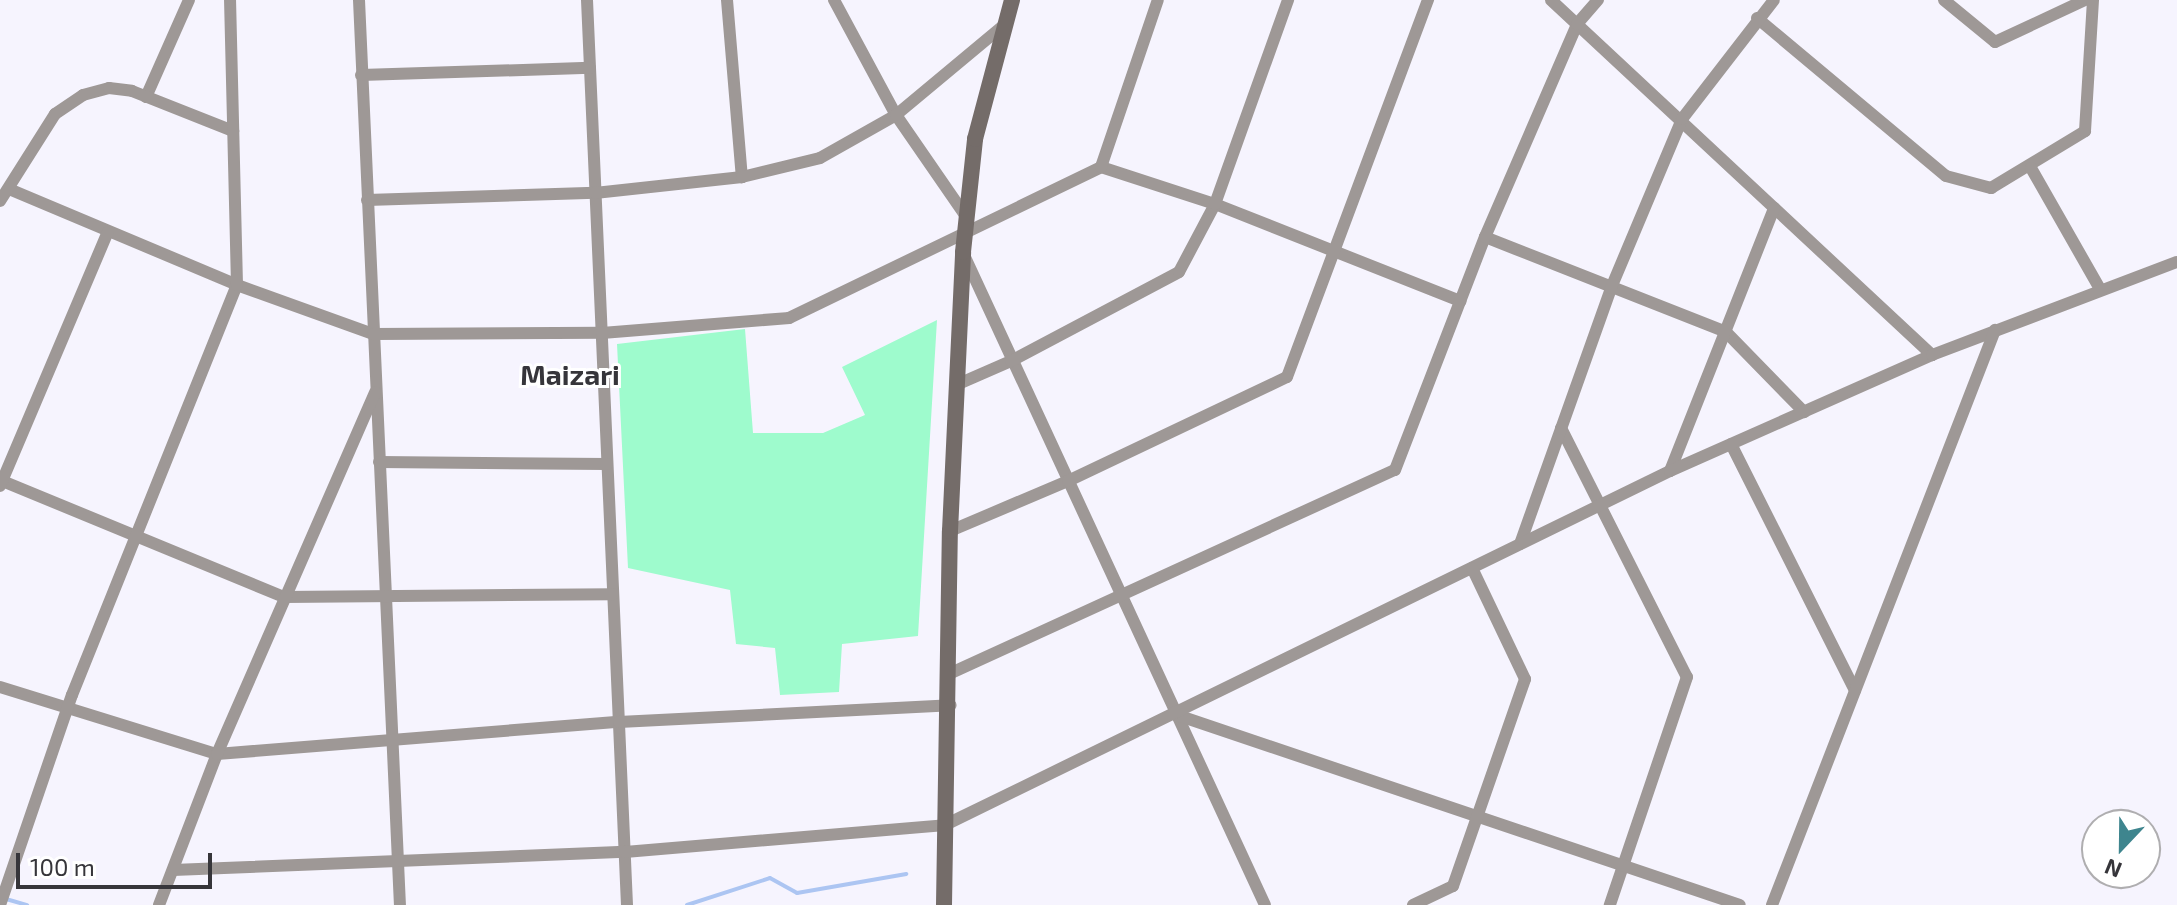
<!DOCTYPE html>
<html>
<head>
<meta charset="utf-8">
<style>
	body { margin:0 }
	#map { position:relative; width:2177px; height:905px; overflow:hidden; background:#f6f4fe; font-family:"Exo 2",sans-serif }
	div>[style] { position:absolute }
	.green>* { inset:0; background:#9efbcd }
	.stream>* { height:4px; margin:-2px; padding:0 2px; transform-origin:2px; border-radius:2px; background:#acc5f2 }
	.street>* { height:12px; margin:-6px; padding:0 6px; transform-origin:6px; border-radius:6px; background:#9e9896 }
	.secondary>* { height:16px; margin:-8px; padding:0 8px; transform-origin:8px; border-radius:8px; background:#746c69 }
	span { translate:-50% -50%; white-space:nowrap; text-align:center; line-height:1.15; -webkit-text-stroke:6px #fff; paint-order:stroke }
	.quarter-label { font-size:28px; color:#36353a; font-weight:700 }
	.north { position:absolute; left:2081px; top:809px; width:80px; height:80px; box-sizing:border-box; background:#fff; border:2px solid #afaeb0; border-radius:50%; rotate:202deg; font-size:22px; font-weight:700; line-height:32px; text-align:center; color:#36353a }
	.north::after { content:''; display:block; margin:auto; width:28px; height:36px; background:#3e858e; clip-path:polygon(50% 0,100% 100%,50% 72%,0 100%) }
	.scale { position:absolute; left:16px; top:853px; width:196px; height:36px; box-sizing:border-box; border:4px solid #36353a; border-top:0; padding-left:10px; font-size:24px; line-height:28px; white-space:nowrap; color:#36353a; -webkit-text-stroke:6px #fff; paint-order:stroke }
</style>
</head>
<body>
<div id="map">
	<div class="green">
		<i style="clip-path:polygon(937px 320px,918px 636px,842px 644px,839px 692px,780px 695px,775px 648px,736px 644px,730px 590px,628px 568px,617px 344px,745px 329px,753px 433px,823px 433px,865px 415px,842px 367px)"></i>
	</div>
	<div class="stream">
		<i style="left:6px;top:899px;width:22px;rotate:16deg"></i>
		<i style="left:687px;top:905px;width:87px;rotate:-18deg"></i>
		<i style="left:770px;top:878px;width:31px;rotate:29deg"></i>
		<i style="left:797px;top:893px;width:111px;rotate:-9.9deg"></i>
	</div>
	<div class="street">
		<i style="left:359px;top:0;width:906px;rotate:87.41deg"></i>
		<i style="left:587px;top:0;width:906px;rotate:87.47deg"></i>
		<i style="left:727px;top:0;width:178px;rotate:85.2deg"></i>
		<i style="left:834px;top:0;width:131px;rotate:61.7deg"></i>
		<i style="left:896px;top:115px;width:125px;rotate:55.4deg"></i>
		<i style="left:1551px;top:0;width:521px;rotate:42.98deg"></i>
		<i style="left:1944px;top:0;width:66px;rotate:39.5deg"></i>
		<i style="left:1995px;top:42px;width:99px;rotate:-25deg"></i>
		<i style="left:1757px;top:18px;width:246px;rotate:39.9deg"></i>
		<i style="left:1946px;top:176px;width:47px;rotate:14.9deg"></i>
		<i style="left:1991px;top:188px;width:110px;rotate:-31.2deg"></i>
		<i style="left:2085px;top:131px;width:131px;rotate:-86.5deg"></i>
		<i style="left:361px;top:75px;width:229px;rotate:-1.8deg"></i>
		<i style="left:146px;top:97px;width:106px;rotate:-66.1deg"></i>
		<i style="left:1101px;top:167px;width:120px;rotate:18deg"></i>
		<i style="left:1215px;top:204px;width:264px;rotate:21.6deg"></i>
		<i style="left:2031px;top:168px;width:139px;rotate:60.3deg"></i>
		<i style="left:9px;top:189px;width:247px;rotate:22.8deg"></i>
		<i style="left:237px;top:285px;width:145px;rotate:19.8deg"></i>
		<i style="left:373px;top:334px;width:229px;rotate:-0.3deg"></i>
		<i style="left:602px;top:333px;width:188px;rotate:-4.6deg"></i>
		<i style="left:789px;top:318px;width:347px;rotate:-25.8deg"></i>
		<i style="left:1101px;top:167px;width:176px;rotate:-71.2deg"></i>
		<i style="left:367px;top:200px;width:228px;rotate:-1.8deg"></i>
		<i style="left:595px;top:193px;width:148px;rotate:-6.2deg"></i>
		<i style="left:742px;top:177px;width:80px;rotate:-13.7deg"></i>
		<i style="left:820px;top:158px;width:87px;rotate:-29.5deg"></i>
		<i style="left:896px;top:115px;width:141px;rotate:-39.8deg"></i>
		<i style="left:0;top:201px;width:103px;rotate:-57.7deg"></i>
		<i style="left:55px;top:114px;width:34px;rotate:-34deg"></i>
		<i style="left:83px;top:95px;width:27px;rotate:-15deg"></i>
		<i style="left:109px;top:88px;width:23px;rotate:7deg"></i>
		<i style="left:132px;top:91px;width:109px;rotate:21.6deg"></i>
		<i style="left:1485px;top:237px;width:259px;rotate:21.5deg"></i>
		<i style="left:1726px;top:332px;width:112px;rotate:45.7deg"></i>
		<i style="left:964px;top:255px;width:716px;rotate:65.15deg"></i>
		<i style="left:956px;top:385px;width:60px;rotate:-23.6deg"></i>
		<i style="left:1011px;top:361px;width:190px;rotate:-27.9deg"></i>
		<i style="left:1179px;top:272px;width:77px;rotate:-62.1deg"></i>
		<i style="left:1215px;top:204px;width:217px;rotate:-70.3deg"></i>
		<i style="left:1561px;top:428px;width:279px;rotate:63.2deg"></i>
		<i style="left:1687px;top:677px;width:241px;rotate:108.7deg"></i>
		<i style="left:1731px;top:444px;width:276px;rotate:63.3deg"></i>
		<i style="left:379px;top:462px;width:228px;rotate:0.5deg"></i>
		<i style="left:1670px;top:471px;width:283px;rotate:-68.4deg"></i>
		<i style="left:0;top:480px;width:307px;rotate:22.4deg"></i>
		<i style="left:284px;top:597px;width:329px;rotate:-0.5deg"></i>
		<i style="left:0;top:486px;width:276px;rotate:-67deg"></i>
		<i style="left:950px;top:531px;width:128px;rotate:-23deg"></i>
		<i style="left:1068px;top:481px;width:242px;rotate:-25.4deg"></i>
		<i style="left:1287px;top:377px;width:403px;rotate:-69.5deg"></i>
		<i style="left:1520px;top:544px;width:272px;rotate:-70.4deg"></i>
		<i style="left:1611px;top:288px;width:183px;rotate:-67.2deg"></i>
		<i style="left:1682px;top:119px;width:150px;rotate:-52.3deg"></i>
		<i style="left:951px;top:673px;width:488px;rotate:-24.6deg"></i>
		<i style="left:1395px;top:470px;width:250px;rotate:-68.9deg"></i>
		<i style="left:1485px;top:237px;width:232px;rotate:-66.6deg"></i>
		<i style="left:1577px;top:24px;width:32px;rotate:-49deg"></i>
		<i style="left:0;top:687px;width:227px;rotate:17.2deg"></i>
		<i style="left:217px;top:754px;width:403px;rotate:-4.6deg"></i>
		<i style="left:619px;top:722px;width:332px;rotate:-2.9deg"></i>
		<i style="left:1174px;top:714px;width:597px;rotate:18.65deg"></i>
		<i style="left:173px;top:870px;width:452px;rotate:-2.3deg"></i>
		<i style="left:625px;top:852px;width:321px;rotate:-4.8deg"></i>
		<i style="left:945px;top:825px;width:807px;rotate:-26.03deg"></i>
		<i style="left:1670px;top:471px;width:287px;rotate:-23.9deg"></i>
		<i style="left:1932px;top:355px;width:262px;rotate:-20.8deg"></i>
		<i style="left:0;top:905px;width:222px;rotate:-71.1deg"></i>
		<i style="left:72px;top:695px;width:442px;rotate:-68.1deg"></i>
		<i style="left:237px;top:285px;width:285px;rotate:-91.4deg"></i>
		<i style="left:159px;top:905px;width:162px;rotate:-69deg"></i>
		<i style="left:217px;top:754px;width:395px;rotate:-66.4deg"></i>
		<i style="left:1413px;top:905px;width:44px;rotate:-25.4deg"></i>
		<i style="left:1453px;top:886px;width:219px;rotate:-70.8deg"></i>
		<i style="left:1525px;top:679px;width:123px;rotate:-115.5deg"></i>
		<i style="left:1772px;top:905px;width:617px;rotate:-68.8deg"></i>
	</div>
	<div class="secondary">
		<i style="left:944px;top:905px;width:374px;rotate:-89.1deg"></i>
		<i style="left:950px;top:531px;width:279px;rotate:-87.3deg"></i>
		<i style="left:963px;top:252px;width:114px;rotate:-83.9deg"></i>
		<i style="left:975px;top:139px;width:144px;rotate:-75.1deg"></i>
	</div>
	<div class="quarter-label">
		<span style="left:570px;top:374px">Maizari</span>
	</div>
	<div class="north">N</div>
	<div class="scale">100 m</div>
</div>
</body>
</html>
